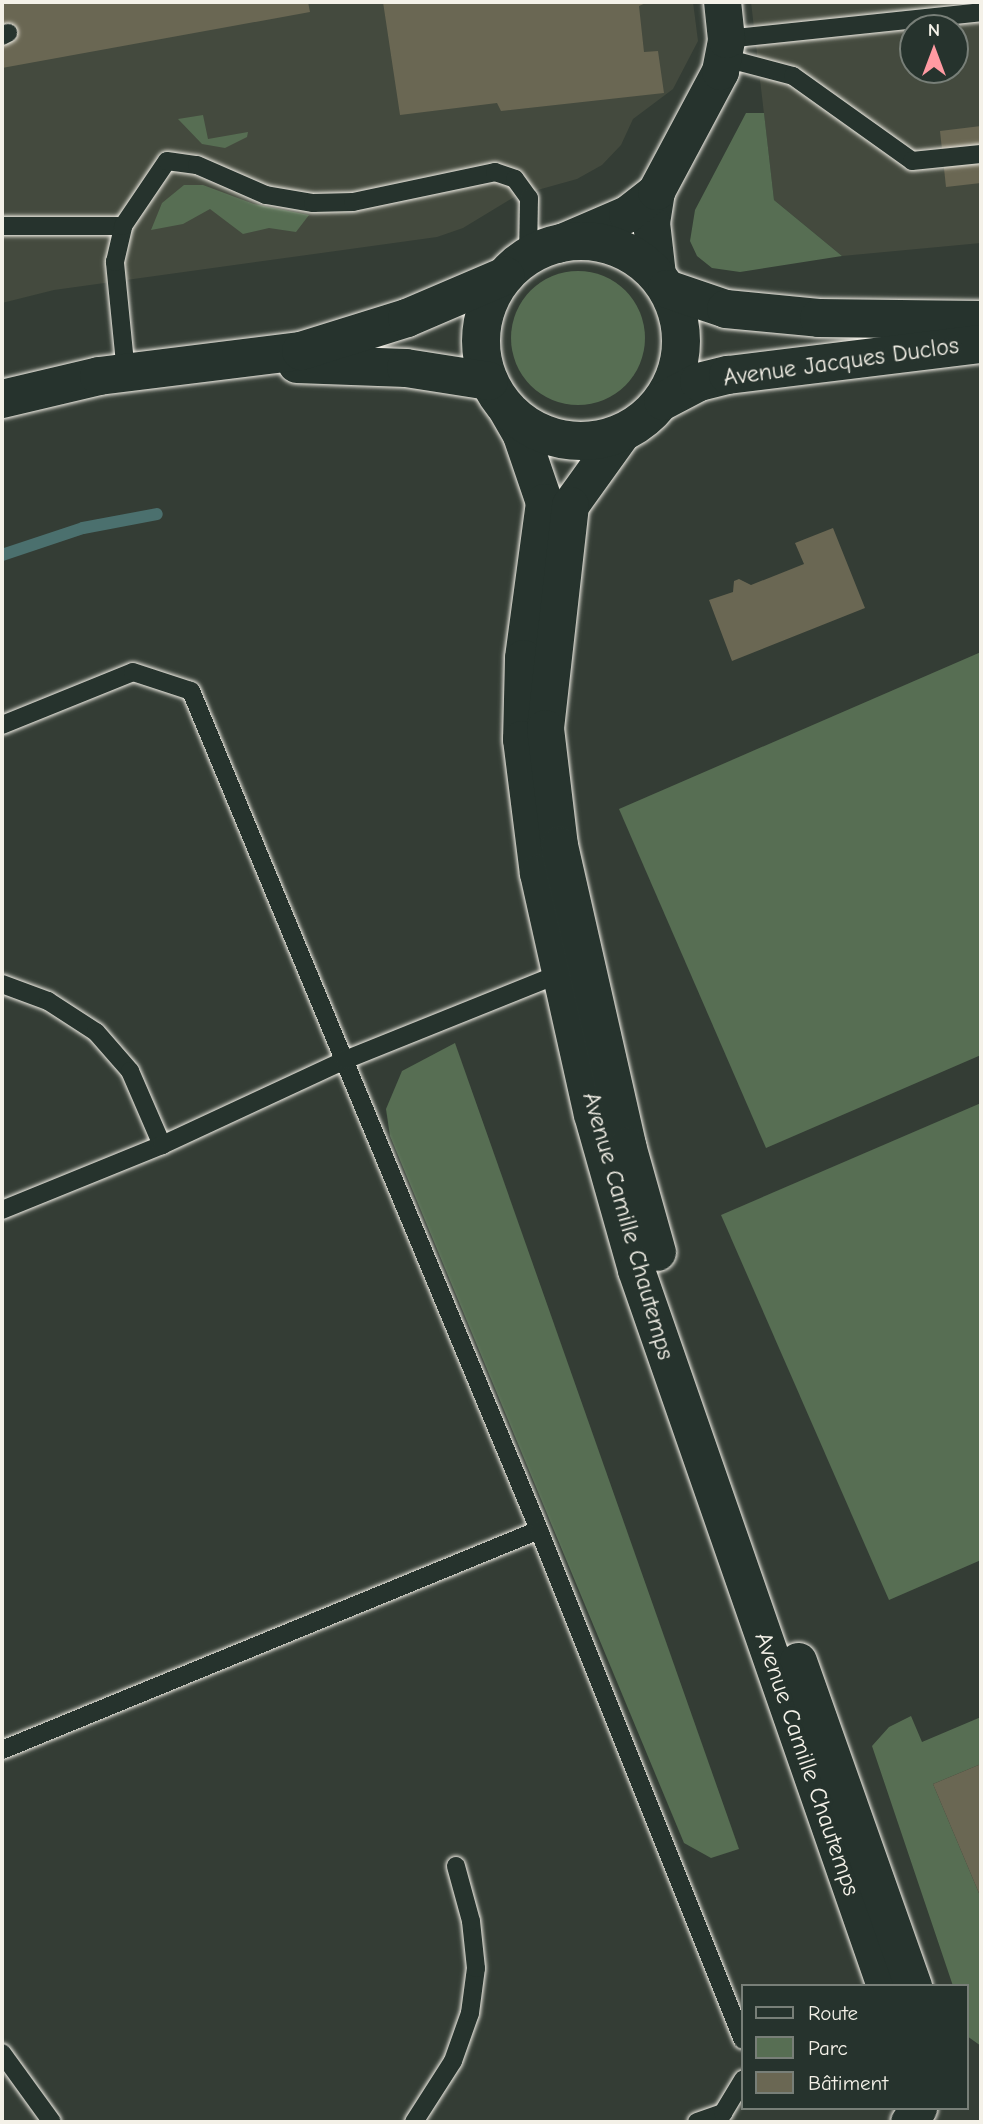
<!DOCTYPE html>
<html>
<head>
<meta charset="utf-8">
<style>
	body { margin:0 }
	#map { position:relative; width:983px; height:2124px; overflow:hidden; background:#343d35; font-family:"Comic Neue",sans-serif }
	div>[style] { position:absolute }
	.built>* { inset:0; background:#444a3e }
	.green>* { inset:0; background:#576e53 }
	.round { border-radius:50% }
	.stream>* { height:12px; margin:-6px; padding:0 6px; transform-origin:6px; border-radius:6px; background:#4b706e }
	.building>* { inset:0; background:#6a6753 }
	.roads { filter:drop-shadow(0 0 2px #f4f1e8) drop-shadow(0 0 2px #f4f1e8) }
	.lane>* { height:18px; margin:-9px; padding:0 9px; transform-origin:9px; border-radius:9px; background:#26332d }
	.street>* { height:37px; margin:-18.5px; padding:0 18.5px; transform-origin:18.5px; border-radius:18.5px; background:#26332d }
	.primary>* { height:38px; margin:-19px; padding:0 19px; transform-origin:19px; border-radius:19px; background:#26332d }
	.primary>.ring { margin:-19px; padding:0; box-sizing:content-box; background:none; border:38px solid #26332d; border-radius:50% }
	span { translate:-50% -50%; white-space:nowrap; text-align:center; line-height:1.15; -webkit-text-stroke:7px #26332d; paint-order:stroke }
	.street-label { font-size:24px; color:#f4f1e8 }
	.frame { position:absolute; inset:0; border:4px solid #f4f1e8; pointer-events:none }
	.legend { position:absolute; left:741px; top:1984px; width:228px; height:126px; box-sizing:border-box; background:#26332d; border:2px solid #787f78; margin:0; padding:9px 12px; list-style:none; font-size:21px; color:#f4f1e8 }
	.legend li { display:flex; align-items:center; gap:14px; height:35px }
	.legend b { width:35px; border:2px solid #787f78 }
	.north { position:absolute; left:899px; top:14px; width:70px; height:70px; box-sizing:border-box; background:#26332d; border:2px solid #787f78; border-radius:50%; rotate:0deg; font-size:19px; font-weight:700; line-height:28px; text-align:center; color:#f4f1e8 }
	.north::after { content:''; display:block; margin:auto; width:24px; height:32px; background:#ff9aa2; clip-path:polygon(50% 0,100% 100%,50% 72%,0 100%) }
</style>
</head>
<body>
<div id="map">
	<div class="built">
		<i style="clip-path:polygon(2px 2px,693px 2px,698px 41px,673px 89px,633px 119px,621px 145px,602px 165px,577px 179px,516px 196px,463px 228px,437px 237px,54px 290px,2px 303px)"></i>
		<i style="clip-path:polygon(evenodd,751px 2px,981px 2px,981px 243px,842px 256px,774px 200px,751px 2px,913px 28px,955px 28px,955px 70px,913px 70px,913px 28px)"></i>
	</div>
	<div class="green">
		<i style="clip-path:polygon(746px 113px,764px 113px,774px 200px,842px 256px,740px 272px,712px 268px,697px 256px,690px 241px,695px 210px)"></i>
		<i style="clip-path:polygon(203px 115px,208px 139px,248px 132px,247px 137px,225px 148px,202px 144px,178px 119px)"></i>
		<i style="clip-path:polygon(184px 185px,203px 185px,254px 204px,309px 215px,296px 232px,269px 228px,243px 234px,210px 209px,183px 224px,151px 230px,162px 203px)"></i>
		<i class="round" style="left:511px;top:271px;width:134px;height:134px"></i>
		<i style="clip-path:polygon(981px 652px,981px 1055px,766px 1148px,619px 809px)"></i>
		<i style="clip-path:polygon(455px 1043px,739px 1849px,711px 1858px,684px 1843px,390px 1136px,386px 1109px,402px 1071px)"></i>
		<i style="clip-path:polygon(981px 1103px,981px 1560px,889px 1600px,721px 1215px)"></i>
		<i style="clip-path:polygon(911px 1716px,922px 1742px,981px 1717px,981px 1764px,933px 1784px,981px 1898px,981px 2046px,967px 2036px,967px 1986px,953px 1986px,872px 1746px,889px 1727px)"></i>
	</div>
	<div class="stream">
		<i style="left:2px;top:555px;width:85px;rotate:-18.4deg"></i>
		<i style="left:83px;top:528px;width:75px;rotate:-10.7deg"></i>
	</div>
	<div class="building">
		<i style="clip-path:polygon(2px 2px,308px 2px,310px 12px,2px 68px)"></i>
		<i style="clip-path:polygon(383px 2px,648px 2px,639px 6px,644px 52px,658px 51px,664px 93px,501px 111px,497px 103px,400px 115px)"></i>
		<i style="clip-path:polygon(981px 126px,981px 183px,946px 187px,940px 131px)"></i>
		<i style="clip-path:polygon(833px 528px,865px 608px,732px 661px,709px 600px,733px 592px,734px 581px,739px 579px,751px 585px,804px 564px,795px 543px)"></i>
		<i style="clip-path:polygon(981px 1764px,981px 1898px,933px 1784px)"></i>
	</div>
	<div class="roads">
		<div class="lane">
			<i style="left:2px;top:36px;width:7px;rotate:-27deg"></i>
			<i style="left:726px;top:39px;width:256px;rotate:-6deg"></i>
			<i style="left:725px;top:58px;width:70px;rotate:14.8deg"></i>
			<i style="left:793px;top:76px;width:146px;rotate:35.5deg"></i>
			<i style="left:912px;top:161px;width:69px;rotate:-5.8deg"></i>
			<i style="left:2px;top:226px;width:121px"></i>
			<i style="left:126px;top:373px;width:112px;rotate:-95.7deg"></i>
			<i style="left:115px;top:262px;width:37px;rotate:-77deg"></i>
			<i style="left:123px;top:226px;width:78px;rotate:-55.9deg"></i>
			<i style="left:167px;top:161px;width:30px;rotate:8deg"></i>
			<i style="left:197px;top:165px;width:75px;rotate:23.5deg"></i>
			<i style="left:266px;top:195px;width:48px;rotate:9.7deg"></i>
			<i style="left:313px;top:203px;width:40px;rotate:-1.4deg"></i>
			<i style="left:353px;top:202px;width:145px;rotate:-11.9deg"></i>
			<i style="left:495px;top:172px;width:21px;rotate:19deg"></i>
			<i style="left:515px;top:179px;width:24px;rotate:54deg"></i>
			<i style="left:529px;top:198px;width:58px;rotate:91deg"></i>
			<i style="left:2px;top:725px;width:141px;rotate:-22deg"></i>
			<i style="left:133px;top:672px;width:61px;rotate:18.1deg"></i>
			<i style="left:191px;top:691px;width:908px;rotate:67.47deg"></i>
			<i style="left:539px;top:1530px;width:580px;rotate:157.72deg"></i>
			<i style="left:2px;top:984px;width:49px;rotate:20.3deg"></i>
			<i style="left:48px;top:1001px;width:57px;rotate:32.9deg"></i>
			<i style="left:96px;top:1032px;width:52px;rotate:48.9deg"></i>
			<i style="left:130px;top:1071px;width:81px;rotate:66.6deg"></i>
			<i style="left:2px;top:1210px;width:173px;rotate:-22.1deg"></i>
			<i style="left:162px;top:1145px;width:202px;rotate:-24.9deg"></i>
			<i style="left:345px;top:1060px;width:238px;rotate:-21.9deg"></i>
			<i style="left:539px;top:1530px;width:549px;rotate:68.2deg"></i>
			<i style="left:2px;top:2053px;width:85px;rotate:54.1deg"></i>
			<i style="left:414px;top:2122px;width:72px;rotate:-57.4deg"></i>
			<i style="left:453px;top:2061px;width:51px;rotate:-70.5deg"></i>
			<i style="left:470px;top:2013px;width:45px;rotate:-82.4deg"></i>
			<i style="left:476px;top:1968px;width:47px;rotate:-96.1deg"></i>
			<i style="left:471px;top:1921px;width:57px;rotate:-105.3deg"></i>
			<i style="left:697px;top:2122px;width:28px;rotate:-19deg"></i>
			<i style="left:723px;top:2113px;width:39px;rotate:-59deg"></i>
		</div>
		<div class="street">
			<i style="left:656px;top:191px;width:31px;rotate:99deg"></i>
			<i style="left:651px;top:222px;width:53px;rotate:83.5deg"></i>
			<i style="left:557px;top:244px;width:76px;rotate:-23.2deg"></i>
			<i style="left:627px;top:214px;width:37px;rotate:-38deg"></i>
			<i style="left:656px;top:191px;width:136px;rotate:-61.9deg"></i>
			<i style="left:720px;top:71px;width:33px;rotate:-79deg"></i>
			<i style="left:726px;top:39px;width:37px;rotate:-96deg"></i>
			<i style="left:504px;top:405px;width:34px;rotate:60deg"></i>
			<i style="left:521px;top:435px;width:71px;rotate:71.1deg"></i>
			<i style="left:544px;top:502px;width:157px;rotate:97.7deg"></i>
			<i style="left:523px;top:658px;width:81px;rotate:91.4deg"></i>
			<i style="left:521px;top:739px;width:135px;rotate:82.8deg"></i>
			<i style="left:538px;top:873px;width:247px;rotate:77.4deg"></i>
			<i style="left:592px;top:1114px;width:162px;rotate:74.2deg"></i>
			<i style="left:636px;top:1270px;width:758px;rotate:70.82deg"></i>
			<i style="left:621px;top:434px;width:87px;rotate:125.7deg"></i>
			<i style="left:570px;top:505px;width:224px;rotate:96.4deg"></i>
			<i style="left:545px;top:728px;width:118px;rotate:83.2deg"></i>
			<i style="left:559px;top:845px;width:308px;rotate:77.2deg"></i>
			<i style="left:627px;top:1145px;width:111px;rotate:74.3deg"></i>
			<i style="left:798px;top:1661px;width:345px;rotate:70.5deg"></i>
			<i style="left:909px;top:2122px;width:17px;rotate:-57deg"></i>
		</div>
		<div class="primary">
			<i class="ring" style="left:481px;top:241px;width:162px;height:162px"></i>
			<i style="left:667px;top:289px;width:62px;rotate:18.7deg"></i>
			<i style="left:726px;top:309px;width:93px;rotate:5.5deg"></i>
			<i style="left:819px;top:318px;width:162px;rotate:0.7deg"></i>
			<i style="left:297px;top:364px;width:109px;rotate:2.1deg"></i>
			<i style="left:406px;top:368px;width:84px;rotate:8.9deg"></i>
			<i style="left:2px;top:399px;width:100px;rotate:-13.3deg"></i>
			<i style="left:99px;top:376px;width:204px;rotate:-7.1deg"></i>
			<i style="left:301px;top:351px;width:111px;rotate:-17.3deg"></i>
			<i style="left:407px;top:318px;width:107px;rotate:-23.2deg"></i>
			<i style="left:663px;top:401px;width:41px;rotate:-27.8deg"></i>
			<i style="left:699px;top:382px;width:30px;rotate:-14deg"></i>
			<i style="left:728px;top:375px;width:255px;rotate:-7deg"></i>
		</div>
	</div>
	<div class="street-label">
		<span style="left:841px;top:362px;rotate:-8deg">Avenue Jacques Duclos</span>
		<span style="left:628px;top:1226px;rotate:74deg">Avenue Camille Chautemps</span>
		<span style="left:807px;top:1764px;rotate:71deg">Avenue Camille Chautemps</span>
	</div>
	<div class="frame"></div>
	<ul class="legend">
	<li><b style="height:9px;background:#26332d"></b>Route</li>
	<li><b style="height:19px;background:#576e53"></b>Parc</li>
	<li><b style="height:19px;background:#6a6753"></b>Bâtiment</li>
	</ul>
	<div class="north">N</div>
</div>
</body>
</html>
